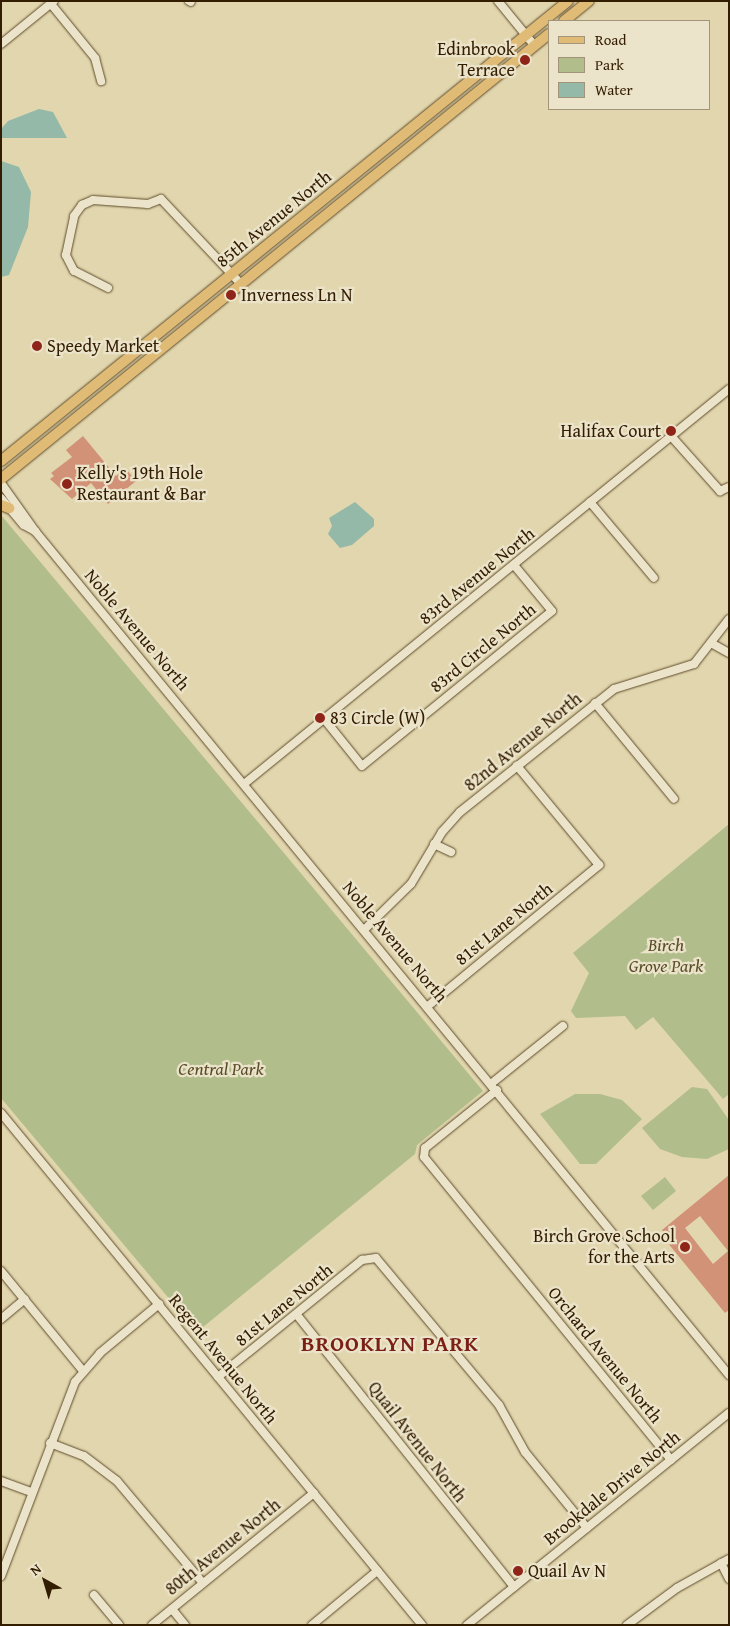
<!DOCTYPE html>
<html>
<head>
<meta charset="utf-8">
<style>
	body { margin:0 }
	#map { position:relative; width:730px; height:1626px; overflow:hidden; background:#e1d6ad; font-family:"Gentium Book Plus",serif }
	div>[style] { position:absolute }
	.green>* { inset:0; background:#b1be8b }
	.water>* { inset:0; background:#94b9a8 }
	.building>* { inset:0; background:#d29278 }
	.roads { filter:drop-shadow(0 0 1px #5e4b2b) drop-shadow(0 0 1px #5e4b2b) }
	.minor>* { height:8px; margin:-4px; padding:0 4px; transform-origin:4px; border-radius:4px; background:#ece4ca }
	.major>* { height:10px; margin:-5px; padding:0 5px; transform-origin:5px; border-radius:5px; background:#e0bb76 }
	.dots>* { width:14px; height:14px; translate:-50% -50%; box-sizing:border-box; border:2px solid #ece4ca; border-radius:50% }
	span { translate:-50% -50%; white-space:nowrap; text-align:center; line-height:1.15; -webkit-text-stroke:4.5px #ece4ca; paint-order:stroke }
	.poi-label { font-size:18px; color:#331d00 }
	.right { translate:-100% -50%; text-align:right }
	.left { translate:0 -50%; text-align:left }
	.street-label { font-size:18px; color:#331d00 }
	.park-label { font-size:18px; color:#594d2a; font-style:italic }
	.district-label { font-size:22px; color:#7a1f14; font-weight:700; letter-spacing:1px }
	.frame { position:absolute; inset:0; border:2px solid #331d00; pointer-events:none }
	.legend { position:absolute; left:548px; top:20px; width:162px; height:90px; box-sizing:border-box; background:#ece4ca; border:1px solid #a29479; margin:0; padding:6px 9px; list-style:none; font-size:15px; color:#331d00 }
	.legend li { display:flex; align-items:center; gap:10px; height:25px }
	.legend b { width:25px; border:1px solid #a29479 }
	.north { position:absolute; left:20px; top:1556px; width:50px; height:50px; -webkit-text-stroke:4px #ece4ca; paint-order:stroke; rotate:321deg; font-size:14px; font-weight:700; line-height:20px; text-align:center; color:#331d00 }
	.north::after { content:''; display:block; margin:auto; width:18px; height:22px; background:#331d00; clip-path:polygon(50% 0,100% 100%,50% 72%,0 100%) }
</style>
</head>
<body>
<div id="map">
	<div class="green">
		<i style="clip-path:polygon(1px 515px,483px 1091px,417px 1145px,415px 1154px,197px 1332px,1px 1098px)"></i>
		<i style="clip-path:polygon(729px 824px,729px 1094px,723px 1099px,653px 1017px,636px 1030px,625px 1016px,576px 1018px,571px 1011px,589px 973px,573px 953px)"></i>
		<i style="clip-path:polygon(692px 1087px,707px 1089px,729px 1120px,729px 1149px,707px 1159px,682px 1157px,660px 1149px,642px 1128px)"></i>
		<i style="clip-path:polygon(575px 1094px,600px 1094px,622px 1100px,642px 1119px,596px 1164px,580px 1164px,540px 1114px)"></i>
		<i style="clip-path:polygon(665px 1177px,676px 1191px,653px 1210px,641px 1196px)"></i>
	</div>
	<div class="water">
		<i style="clip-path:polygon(39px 109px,53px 112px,67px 138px,1px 138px,1px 129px,8px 121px)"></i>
		<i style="clip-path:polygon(1px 161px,19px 167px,31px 192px,28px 227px,9px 275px,1px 277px)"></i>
		<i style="clip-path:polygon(355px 502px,374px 519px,374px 526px,352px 545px,340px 548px,328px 534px,332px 526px,329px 518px)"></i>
	</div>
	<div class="building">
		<i style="clip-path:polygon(83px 436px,116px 476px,126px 469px,136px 481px,108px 504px,91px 483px,72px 499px,50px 479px,54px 476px,51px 473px,72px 457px,66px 450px)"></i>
		<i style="clip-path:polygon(evenodd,729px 1175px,729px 1310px,725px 1313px,667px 1242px,670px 1240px,662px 1230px,729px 1175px,700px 1216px,728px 1251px,713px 1264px,685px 1228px,700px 1216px)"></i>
	</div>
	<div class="roads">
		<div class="minor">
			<i style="left:189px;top:1px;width:2px;rotate:27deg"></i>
			<i style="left:498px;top:1px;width:57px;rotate:50.7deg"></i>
			<i style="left:51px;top:4px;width:70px;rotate:50.8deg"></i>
			<i style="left:95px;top:58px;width:24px;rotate:75deg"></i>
			<i style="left:1px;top:44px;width:68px;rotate:-39.1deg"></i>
			<i style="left:108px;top:288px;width:38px;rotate:-153deg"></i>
			<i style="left:74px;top:271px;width:18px;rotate:-117deg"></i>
			<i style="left:66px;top:255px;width:40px;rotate:-78deg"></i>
			<i style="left:74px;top:216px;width:14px;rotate:-54deg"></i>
			<i style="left:82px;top:205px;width:12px;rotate:-24deg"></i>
			<i style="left:93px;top:200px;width:55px;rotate:4.2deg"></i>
			<i style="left:148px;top:204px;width:14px;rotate:-21deg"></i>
			<i style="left:161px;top:199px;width:117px;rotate:46.7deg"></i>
			<i style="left:671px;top:436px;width:74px;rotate:48.3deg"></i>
			<i style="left:720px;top:491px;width:10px;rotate:-24deg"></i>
			<i style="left:1px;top:483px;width:59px;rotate:54.7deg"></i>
			<i style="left:35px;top:531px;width:1093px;rotate:50.57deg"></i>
			<i style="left:1px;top:498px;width:35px;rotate:50deg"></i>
			<i style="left:24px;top:525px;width:13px;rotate:29deg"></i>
			<i style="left:590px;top:502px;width:99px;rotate:49.9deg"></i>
			<i style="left:711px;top:643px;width:21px;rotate:29deg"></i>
			<i style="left:595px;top:703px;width:124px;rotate:50.5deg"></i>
			<i style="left:325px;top:720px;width:59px;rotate:51.2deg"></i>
			<i style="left:362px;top:766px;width:245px;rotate:-39.2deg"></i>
			<i style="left:552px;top:611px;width:60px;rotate:-129.6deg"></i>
			<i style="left:244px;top:784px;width:625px;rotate:-39.16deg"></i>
			<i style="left:434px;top:844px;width:19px;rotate:25deg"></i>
			<i style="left:365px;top:929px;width:64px;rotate:-44.4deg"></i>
			<i style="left:411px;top:884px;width:61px;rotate:-59.2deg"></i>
			<i style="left:442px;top:832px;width:27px;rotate:-48deg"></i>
			<i style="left:460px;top:812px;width:197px;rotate:-38.6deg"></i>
			<i style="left:614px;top:689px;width:84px;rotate:-17.4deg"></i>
			<i style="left:694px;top:664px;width:57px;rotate:-52.1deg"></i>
			<i style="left:428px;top:1006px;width:222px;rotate:-39.5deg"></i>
			<i style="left:599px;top:865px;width:129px;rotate:-129.6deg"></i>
			<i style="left:492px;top:1083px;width:91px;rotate:-38.8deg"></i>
			<i style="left:497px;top:1090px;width:92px;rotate:141.1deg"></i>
			<i style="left:425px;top:1148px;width:9px;rotate:96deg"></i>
			<i style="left:424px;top:1157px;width:391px;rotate:50.8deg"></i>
			<i style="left:1px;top:1113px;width:663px;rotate:50.57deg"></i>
			<i style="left:1px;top:1271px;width:129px;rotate:50.6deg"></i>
			<i style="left:297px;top:1315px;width:348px;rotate:51.4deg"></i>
			<i style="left:1px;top:1319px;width:31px;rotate:-40deg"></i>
			<i style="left:218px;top:1377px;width:186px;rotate:-39.1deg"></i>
			<i style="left:362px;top:1260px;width:14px;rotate:-8deg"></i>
			<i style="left:376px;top:1258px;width:192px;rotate:50.1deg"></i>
			<i style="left:499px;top:1405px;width:54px;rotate:61deg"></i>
			<i style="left:525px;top:1452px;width:98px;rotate:50.8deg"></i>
			<i style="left:50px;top:1443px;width:36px;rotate:21deg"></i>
			<i style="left:84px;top:1456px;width:41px;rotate:37.1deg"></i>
			<i style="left:117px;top:1481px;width:133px;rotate:49.9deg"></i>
			<i style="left:1px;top:1481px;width:32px;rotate:20deg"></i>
			<i style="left:721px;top:1563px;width:18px;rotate:63deg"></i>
			<i style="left:1px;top:1576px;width:208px;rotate:-69.1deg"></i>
			<i style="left:75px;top:1382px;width:38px;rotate:-49deg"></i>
			<i style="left:100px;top:1353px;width:77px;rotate:-39.7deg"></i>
			<i style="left:94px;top:1595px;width:39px;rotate:50deg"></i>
			<i style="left:172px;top:1609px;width:21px;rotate:51deg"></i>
			<i style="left:152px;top:1625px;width:209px;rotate:-39.2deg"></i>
			<i style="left:312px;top:1625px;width:85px;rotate:-39.7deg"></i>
			<i style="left:467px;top:1625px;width:337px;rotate:-39deg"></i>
			<i style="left:627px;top:1625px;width:62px;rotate:-36.5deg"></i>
			<i style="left:677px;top:1588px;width:60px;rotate:-29.1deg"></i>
		</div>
		<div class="major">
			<i style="left:564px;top:21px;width:32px;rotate:-39deg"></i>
			<i style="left:1px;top:461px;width:730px;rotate:-39.05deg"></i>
			<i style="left:1px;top:479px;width:706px;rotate:-39.08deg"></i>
			<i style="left:1px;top:505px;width:9px;rotate:21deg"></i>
		</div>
	</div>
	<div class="dots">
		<i style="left:525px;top:60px;background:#8f2418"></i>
		<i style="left:231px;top:295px;background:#8f2418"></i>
		<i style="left:37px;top:346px;background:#8f2418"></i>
		<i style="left:671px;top:431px;background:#8f2418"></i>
		<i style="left:67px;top:484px;background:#8f2418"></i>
		<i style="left:320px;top:718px;background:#8f2418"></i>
		<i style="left:685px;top:1247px;background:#8f2418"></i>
		<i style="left:518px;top:1571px;background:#8f2418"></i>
	</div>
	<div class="poi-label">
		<span class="right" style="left:515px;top:60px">Edinbrook<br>Terrace</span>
		<span class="left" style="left:241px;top:295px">Inverness Ln N</span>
		<span class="left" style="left:47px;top:346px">Speedy Market</span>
		<span class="right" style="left:661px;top:431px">Halifax Court</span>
		<span class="left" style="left:77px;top:484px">Kelly's 19th Hole<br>Restaurant &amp; Bar</span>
		<span class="left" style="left:330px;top:718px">83 Circle (W)</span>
		<span class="right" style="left:675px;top:1247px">Birch Grove School<br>for the Arts</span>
		<span class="left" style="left:528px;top:1571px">Quail Av N</span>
	</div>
	<div class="street-label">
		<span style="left:274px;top:219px;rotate:-39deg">85th Avenue North</span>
		<span style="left:477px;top:576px;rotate:-39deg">83rd Avenue North</span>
		<span style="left:137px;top:630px;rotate:50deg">Noble Avenue North</span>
		<span style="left:483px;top:648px;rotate:-39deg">83rd Circle North</span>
		<span style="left:523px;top:742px;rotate:-39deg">82nd Avenue North</span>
		<span style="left:504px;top:924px;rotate:-39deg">81st Lane North</span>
		<span style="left:395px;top:942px;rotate:50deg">Noble Avenue North</span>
		<span style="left:284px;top:1305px;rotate:-39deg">81st Lane North</span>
		<span style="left:605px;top:1355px;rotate:51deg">Orchard Avenue North</span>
		<span style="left:223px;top:1359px;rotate:51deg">Regent Avenue North</span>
		<span style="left:417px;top:1442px;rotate:52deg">Quail Avenue North</span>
		<span style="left:612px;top:1488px;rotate:-39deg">Brookdale Drive North</span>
		<span style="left:223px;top:1547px;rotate:-39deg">80th Avenue North</span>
	</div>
	<div class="park-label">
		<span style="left:666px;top:956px">Birch<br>Grove Park</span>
		<span style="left:221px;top:1069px">Central Park</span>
	</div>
	<div class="district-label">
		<span style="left:390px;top:1344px">BROOKLYN PARK</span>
	</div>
	<div class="frame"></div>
	<ul class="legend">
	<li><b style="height:6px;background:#e0bb76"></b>Road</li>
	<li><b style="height:14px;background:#b1be8b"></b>Park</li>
	<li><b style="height:14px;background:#94b9a8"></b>Water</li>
	</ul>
	<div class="north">N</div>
</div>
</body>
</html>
